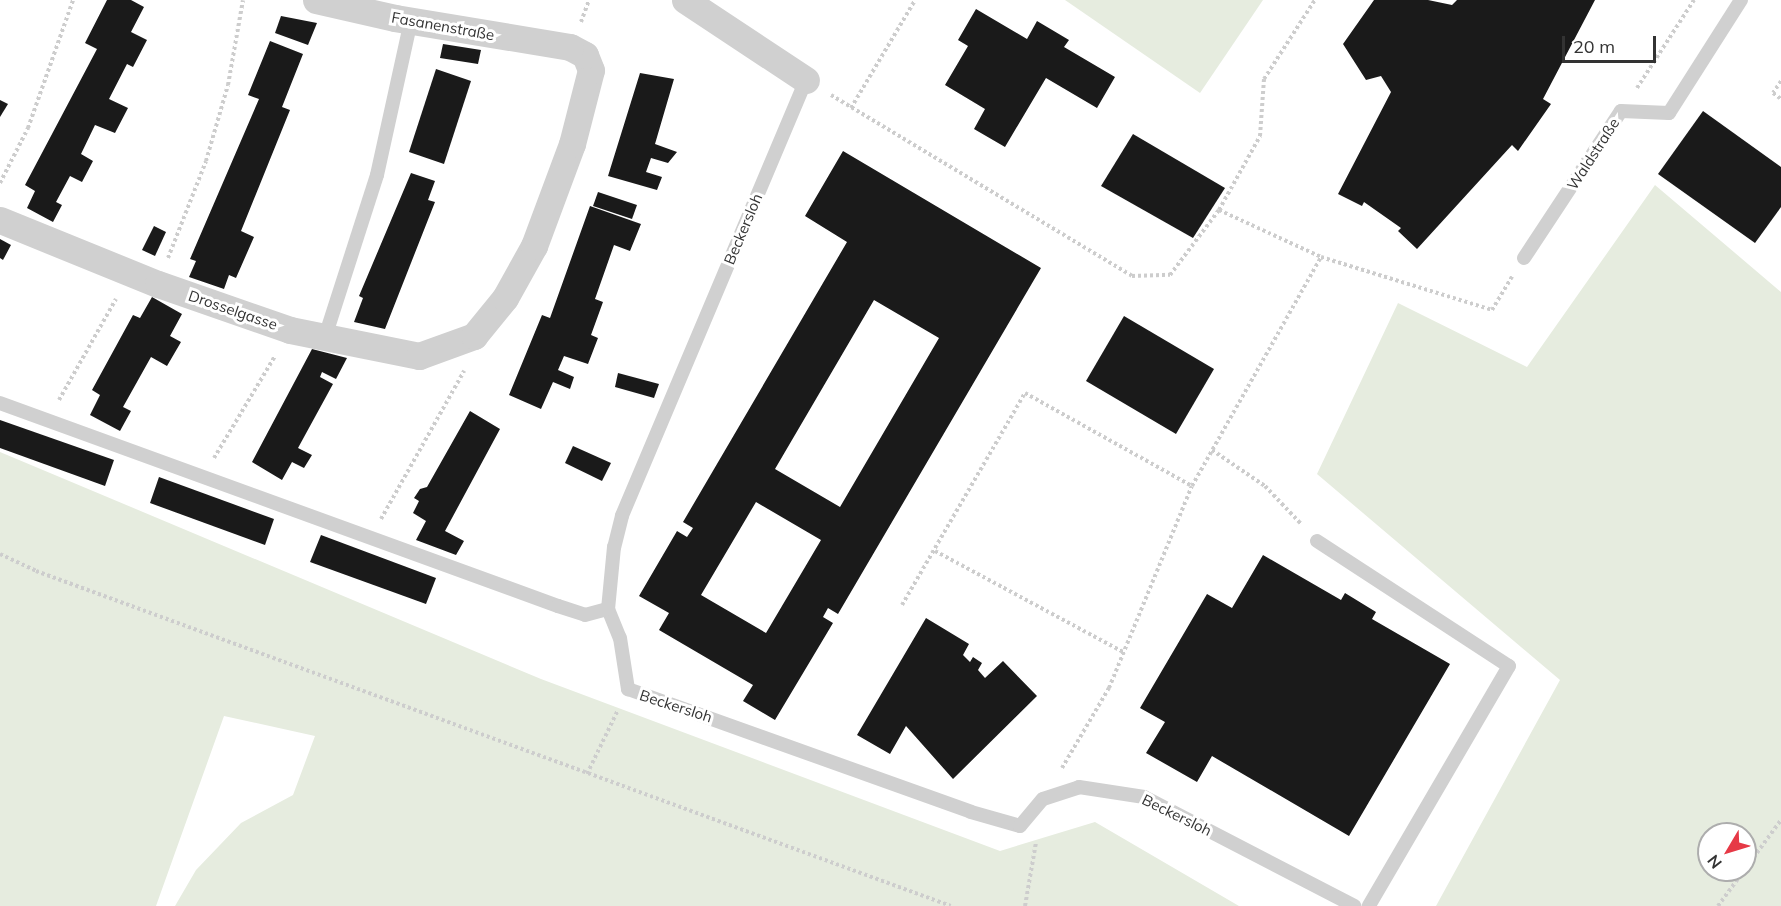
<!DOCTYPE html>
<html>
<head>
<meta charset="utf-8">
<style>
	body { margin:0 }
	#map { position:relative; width:1781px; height:906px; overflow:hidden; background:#fff; font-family:Mulish,sans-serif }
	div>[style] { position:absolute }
	.green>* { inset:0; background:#e6ecdf }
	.building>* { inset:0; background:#1a1a1a }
	.path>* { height:4px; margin-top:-2px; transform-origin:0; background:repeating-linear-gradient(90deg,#cdcdcd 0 3px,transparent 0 6px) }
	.service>* { height:14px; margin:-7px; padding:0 7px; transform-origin:7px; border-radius:7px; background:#d0d0d0 }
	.minor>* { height:27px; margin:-13.5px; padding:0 13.5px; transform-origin:13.5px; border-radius:13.5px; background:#d0d0d0 }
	span { translate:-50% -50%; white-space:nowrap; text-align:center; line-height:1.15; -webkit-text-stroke:6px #fff; paint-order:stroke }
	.street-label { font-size:15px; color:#333 }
	.north { position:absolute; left:1697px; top:822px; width:60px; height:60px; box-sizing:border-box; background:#fff; border:2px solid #adadad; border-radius:50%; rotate:232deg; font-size:16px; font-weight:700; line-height:24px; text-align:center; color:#333 }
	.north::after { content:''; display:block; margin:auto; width:21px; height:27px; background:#e63946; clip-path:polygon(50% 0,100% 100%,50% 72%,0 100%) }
	.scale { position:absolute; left:1562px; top:36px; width:94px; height:27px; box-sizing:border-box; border:3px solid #333; border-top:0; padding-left:8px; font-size:18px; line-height:21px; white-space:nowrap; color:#333; -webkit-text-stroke:4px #fff; paint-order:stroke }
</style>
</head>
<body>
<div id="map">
	<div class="green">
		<i style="clip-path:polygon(1065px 0,1263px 0,1200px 93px)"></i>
		<i style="clip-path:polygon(evenodd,1655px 185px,1781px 292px,1781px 906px,1436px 906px,1560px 680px,1317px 474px,1398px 303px,1527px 367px,1655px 185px,1709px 834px,1745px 834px,1745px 870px,1709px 870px,1709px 834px)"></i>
		<i style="clip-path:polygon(0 452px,541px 679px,1000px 851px,1095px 822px,1239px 906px,175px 906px,196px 870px,241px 823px,293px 795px,315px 736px,224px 716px,156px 906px,0 906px)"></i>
	</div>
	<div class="building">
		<i style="clip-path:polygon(107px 0,131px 0,144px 7px,131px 32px,147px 40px,133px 67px,127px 64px,109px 99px,128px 108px,115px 133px,95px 125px,81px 154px,93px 161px,82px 182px,70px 176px,56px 202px,62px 205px,53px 222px,27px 208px,35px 191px,25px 185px,97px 49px,85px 43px)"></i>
		<i style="clip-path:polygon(1374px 0,1428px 0,1452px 5px,1457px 0,1595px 0,1543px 99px,1551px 104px,1518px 151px,1512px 145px,1417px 249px,1398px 231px,1401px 228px,1364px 202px,1362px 206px,1338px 194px,1391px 92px,1381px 76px,1366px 80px,1343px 44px)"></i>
		<i style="clip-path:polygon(976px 9px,1027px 39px,1037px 21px,1069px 40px,1064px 47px,1115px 77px,1097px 108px,1046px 78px,1005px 147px,974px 129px,985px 109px,945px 85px,968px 46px,958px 40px)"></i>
		<i style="clip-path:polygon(281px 16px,317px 23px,308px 45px,275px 33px)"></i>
		<i style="clip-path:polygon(270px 41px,303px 54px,282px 107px,290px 110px,241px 231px,254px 237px,236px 278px,229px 275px,224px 289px,189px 277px,196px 261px,190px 259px,259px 99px,248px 95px)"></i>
		<i style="clip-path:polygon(443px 44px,481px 50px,478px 64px,440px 58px)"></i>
		<i style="clip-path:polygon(436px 69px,471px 81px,444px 164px,409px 152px)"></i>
		<i style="clip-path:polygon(640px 73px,674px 79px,655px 144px,677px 152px,668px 163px,651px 158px,646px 172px,662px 177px,657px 190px,608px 176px)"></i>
		<i style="clip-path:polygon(0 100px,8px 104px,0 117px)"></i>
		<i style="clip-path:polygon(1703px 111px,1781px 167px,1781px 207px,1755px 243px,1658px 174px)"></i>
		<i style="clip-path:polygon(1133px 134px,1225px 188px,1193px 238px,1101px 186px)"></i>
		<i style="clip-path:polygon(evenodd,843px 151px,1041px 268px,838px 614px,828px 608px,823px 617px,833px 623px,775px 720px,743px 701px,753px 685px,659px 630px,669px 613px,639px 596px,677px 531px,687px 537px,693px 528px,683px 522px,847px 242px,805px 216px,843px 151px,874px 300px,939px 338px,840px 507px,775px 469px,874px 300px,843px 151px,756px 502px,821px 540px,766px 633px,701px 595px,756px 502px)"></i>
		<i style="clip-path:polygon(411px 173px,435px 181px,428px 200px,435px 202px,385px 329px,354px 322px,363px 298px,359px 296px)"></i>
		<i style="clip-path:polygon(598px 192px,637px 205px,632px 219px,593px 206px)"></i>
		<i style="clip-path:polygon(590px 206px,641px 224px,630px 251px,614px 245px,595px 299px,603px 302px,591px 335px,598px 338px,588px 364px,564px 356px,558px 370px,574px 377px,570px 389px,553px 382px,541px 409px,509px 395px,542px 315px,550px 318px)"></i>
		<i style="clip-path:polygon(154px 226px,166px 232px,155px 256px,142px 250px)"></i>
		<i style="clip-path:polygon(0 239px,11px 245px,3px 260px,0 258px)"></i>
		<i style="clip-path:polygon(152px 297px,182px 314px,170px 336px,181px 342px,167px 366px,151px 357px,123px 407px,131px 411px,120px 431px,90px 415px,100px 395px,92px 390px,133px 315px,140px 318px)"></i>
		<i style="clip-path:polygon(1124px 316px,1214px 369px,1176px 434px,1086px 381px)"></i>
		<i style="clip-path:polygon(312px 349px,347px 358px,336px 379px,322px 372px,320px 377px,333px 384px,298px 448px,312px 455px,304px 468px,292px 462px,282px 480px,252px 462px)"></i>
		<i style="clip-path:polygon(618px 373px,659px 384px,654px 398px,615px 387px)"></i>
		<i style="clip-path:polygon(470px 411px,500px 429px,445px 531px,464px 541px,456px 555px,416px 540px,426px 521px,413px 513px,419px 501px,414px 498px,420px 489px,427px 487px)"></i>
		<i style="clip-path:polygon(0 420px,114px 460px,105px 486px,0 448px)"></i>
		<i style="clip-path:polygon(573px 446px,611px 463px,602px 481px,565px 463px)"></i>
		<i style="clip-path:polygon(159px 477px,274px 519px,265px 545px,150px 503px)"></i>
		<i style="clip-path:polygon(321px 535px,436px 578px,426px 604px,310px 562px)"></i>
		<i style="clip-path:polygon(1263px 555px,1341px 600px,1345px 593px,1376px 612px,1372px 619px,1450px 664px,1349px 836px,1212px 756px,1197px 782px,1146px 753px,1165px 722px,1140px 708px,1207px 594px,1232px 608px)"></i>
		<i style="clip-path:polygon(926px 618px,969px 644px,963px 655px,970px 662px,973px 657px,982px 663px,978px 670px,985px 678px,1003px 661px,1037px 696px,953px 779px,906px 726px,890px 754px,857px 735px)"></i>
	</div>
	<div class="path">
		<i style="left:581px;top:22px;width:23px;rotate:-70deg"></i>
		<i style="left:1781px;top:81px;width:14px;rotate:124deg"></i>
		<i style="left:1773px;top:93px;width:10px;rotate:37deg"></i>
		<i style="left:1637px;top:88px;width:105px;rotate:-57.1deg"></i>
		<i style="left:831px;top:95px;width:351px;rotate:31deg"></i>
		<i style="left:1132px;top:276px;width:38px;rotate:-2deg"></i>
		<i style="left:1170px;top:275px;width:81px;rotate:-53deg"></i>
		<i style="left:1219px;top:210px;width:85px;rotate:-61deg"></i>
		<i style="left:1260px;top:136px;width:57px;rotate:-86deg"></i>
		<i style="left:1264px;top:79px;width:94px;rotate:-57.2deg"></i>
		<i style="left:851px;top:108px;width:126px;rotate:-59.3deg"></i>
		<i style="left:0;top:183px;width:62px;rotate:-63deg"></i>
		<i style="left:28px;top:128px;width:136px;rotate:-70.6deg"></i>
		<i style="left:1219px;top:210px;width:112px;rotate:24.7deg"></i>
		<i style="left:1321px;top:257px;width:179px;rotate:17.2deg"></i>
		<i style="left:1492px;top:310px;width:39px;rotate:-59deg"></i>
		<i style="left:168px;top:258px;width:104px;rotate:-68.6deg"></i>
		<i style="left:206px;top:161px;width:79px;rotate:-73.9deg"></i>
		<i style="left:228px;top:85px;width:86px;rotate:-80deg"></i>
		<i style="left:59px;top:400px;width:116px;rotate:-60.6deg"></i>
		<i style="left:1212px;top:450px;width:64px;rotate:34.2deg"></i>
		<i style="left:1265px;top:486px;width:52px;rotate:46.5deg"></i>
		<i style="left:214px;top:458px;width:119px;rotate:-59.1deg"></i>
		<i style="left:381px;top:519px;width:170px;rotate:-60.7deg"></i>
		<i style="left:935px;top:551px;width:213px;rotate:28.2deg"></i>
		<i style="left:0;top:554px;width:40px;rotate:25deg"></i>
		<i style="left:36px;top:571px;width:974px;rotate:20.11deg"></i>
		<i style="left:902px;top:605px;width:245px;rotate:-59.9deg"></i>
		<i style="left:1025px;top:393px;width:191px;rotate:29.1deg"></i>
		<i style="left:1062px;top:768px;width:93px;rotate:-59.6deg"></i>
		<i style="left:1109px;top:688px;width:218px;rotate:-67.7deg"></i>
		<i style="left:1192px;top:486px;width:263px;rotate:-60.6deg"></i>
		<i style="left:587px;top:774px;width:71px;rotate:-64.2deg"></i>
		<i style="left:1025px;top:906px;width:65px;rotate:-80.2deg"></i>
		<i style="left:1718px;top:906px;width:107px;rotate:-53.8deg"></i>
	</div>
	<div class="service">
		<i style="left:806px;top:80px;width:473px;rotate:112.9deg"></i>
		<i style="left:622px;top:516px;width:32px;rotate:104deg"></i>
		<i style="left:614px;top:547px;width:62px;rotate:95.5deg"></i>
		<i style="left:608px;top:609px;width:31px;rotate:68deg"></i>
		<i style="left:620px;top:638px;width:52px;rotate:81.1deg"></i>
		<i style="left:628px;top:689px;width:364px;rotate:19.7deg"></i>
		<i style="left:971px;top:812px;width:51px;rotate:15.9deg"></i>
		<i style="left:1020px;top:826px;width:35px;rotate:-50deg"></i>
		<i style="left:1043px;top:799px;width:38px;rotate:-18deg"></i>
		<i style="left:1079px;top:787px;width:66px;rotate:8.7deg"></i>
		<i style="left:1144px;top:797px;width:237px;rotate:27.4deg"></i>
		<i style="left:1524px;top:258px;width:176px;rotate:-56.6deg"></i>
		<i style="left:1621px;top:111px;width:48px;rotate:2.4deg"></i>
		<i style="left:1669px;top:113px;width:134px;rotate:-57.5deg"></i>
		<i style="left:325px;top:337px;width:170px;rotate:-72.2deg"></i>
		<i style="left:377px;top:175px;width:158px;rotate:-77.6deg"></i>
		<i style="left:0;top:403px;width:594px;rotate:19.99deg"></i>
		<i style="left:558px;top:606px;width:28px;rotate:18deg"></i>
		<i style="left:585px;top:615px;width:24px;rotate:-15deg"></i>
		<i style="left:1317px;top:541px;width:229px;rotate:33.1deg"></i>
		<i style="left:1509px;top:666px;width:278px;rotate:120.3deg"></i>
	</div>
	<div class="minor">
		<i style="left:685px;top:0;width:145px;rotate:33.5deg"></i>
		<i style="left:0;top:220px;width:170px;rotate:22.1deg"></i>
		<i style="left:158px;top:284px;width:140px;rotate:19.2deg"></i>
		<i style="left:290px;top:330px;width:132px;rotate:11.4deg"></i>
		<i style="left:419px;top:356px;width:59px;rotate:-20deg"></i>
		<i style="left:474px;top:336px;width:49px;rotate:-50.8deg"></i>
		<i style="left:505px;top:298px;width:60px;rotate:-60.9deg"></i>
		<i style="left:534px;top:246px;width:109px;rotate:-69.6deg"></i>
		<i style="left:572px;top:144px;width:76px;rotate:-75.6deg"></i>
		<i style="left:591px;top:70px;width:16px;rotate:-112deg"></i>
		<i style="left:585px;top:55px;width:17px;rotate:-152deg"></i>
		<i style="left:570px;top:47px;width:177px;rotate:-170.6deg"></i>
		<i style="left:395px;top:18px;width:81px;rotate:-167.2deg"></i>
	</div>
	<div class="street-label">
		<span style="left:443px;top:26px;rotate:10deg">Fasanenstraße</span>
		<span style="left:1593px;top:154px;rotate:-57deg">Waldstraße</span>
		<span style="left:743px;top:229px;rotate:-67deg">Beckersloh</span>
		<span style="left:233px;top:310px;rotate:19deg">Drosselgasse</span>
		<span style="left:676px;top:706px;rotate:18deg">Beckersloh</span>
		<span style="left:1177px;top:815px;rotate:26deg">Beckersloh</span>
	</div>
	<div class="north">N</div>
	<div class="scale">20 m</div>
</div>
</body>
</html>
